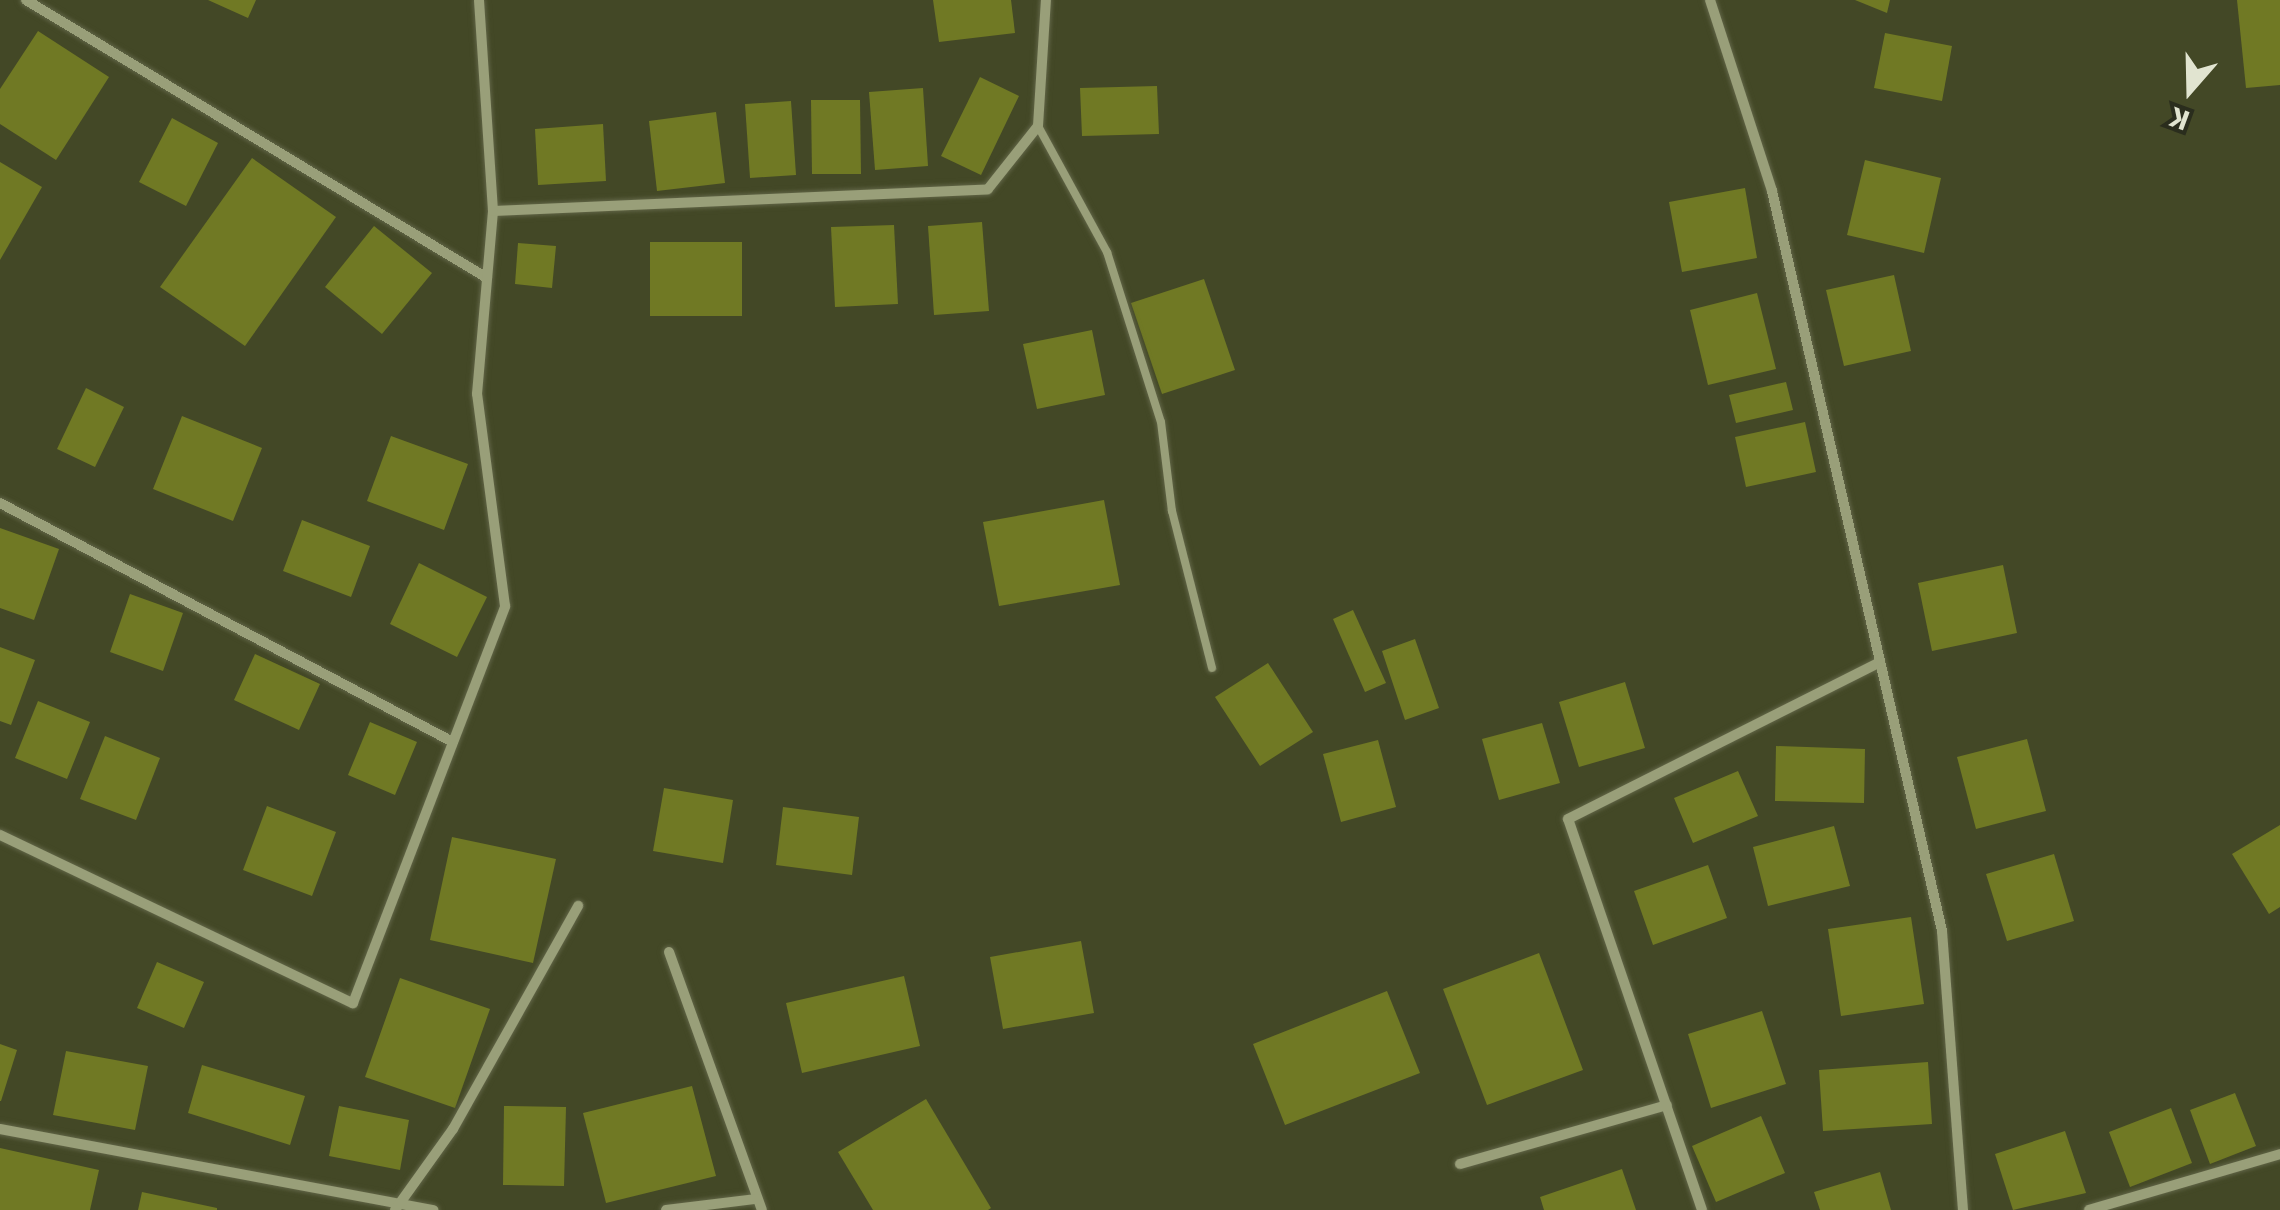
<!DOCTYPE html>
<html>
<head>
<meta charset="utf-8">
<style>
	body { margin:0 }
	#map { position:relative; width:2280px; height:1210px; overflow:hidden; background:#434826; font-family:"Fira Sans",sans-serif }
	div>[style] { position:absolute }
	.building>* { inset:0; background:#707924 }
	.roads { filter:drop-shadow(0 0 2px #616547) drop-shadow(0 0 2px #616547) }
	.lane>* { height:8px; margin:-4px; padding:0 4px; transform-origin:4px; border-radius:4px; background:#999f79 }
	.street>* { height:10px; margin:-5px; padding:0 5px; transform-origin:5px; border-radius:5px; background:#999f79 }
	span { translate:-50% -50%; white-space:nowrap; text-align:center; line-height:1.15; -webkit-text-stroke:8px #2a2d1d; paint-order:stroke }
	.north { position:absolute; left:2140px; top:40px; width:100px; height:100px; -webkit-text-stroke:8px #2a2d1d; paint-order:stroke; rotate:200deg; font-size:28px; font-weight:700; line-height:40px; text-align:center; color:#e1e4d0 }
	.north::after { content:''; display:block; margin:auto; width:35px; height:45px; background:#e1e4d0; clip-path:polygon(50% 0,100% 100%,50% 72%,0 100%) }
</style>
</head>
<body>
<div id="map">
	<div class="building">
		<i style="clip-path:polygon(208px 0,256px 0,248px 18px)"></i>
		<i style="clip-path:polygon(933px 0,1011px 0,1015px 33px,939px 42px)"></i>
		<i style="clip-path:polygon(1855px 0,1890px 0,1887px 13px)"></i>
		<i style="clip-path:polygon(2237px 0,2280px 0,2280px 85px,2246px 88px)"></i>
		<i style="clip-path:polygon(38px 31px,109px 77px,56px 160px,0 124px,0 89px)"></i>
		<i style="clip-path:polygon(1885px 33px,1952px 46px,1942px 101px,1874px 88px)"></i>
		<i style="clip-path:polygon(980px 77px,1019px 96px,981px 175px,941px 156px)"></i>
		<i style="clip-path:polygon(1157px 86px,1159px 134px,1082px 136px,1080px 88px)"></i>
		<i style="clip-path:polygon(923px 88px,928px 166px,875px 170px,869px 92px)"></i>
		<i style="clip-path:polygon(811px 100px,860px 100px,861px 174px,812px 174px)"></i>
		<i style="clip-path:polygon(791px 101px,796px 175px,750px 178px,745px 104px)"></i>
		<i style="clip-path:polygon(716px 112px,725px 183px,657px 191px,649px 121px)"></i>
		<i style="clip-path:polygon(172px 118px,218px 143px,186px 206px,139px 182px)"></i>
		<i style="clip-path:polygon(603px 124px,606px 181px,538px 185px,535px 129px)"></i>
		<i style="clip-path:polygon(252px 158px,336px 217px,245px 346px,160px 287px)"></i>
		<i style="clip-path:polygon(1865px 160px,1941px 178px,1924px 253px,1847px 235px)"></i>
		<i style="clip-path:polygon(0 162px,42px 187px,0 260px)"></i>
		<i style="clip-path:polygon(1745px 188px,1757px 258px,1682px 272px,1669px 202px)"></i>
		<i style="clip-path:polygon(982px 222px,989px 311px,934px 315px,928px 226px)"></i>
		<i style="clip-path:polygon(894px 225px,898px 304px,835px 307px,831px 227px)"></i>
		<i style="clip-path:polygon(374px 226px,432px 273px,382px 334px,325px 287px)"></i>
		<i style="clip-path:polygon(650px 242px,742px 242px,742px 316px,650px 316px)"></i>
		<i style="clip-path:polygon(518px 243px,556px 246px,552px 288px,515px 284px)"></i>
		<i style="clip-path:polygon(1894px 275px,1911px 351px,1844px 366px,1826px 290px)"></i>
		<i style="clip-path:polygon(1204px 279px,1235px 370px,1162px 394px,1131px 303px)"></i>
		<i style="clip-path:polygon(1757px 293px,1776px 369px,1708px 385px,1690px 310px)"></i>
		<i style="clip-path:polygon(1092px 330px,1105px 395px,1037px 409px,1023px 344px)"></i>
		<i style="clip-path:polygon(1786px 382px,1793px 410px,1736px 423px,1729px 395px)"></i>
		<i style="clip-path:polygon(86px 388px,124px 407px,95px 467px,57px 449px)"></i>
		<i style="clip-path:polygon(182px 416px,262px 448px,233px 521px,153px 489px)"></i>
		<i style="clip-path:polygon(1805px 422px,1816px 472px,1746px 487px,1735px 437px)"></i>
		<i style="clip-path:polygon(391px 436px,468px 464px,444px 530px,367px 501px)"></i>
		<i style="clip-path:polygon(1104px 500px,1120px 585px,999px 606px,983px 522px)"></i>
		<i style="clip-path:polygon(302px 520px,370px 546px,351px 597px,283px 571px)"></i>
		<i style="clip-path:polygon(0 528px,59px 549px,34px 620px,0 608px)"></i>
		<i style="clip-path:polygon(419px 563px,487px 597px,457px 657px,390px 624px)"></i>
		<i style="clip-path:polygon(2003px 565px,2017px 633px,1932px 651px,1918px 583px)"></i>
		<i style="clip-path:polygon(130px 594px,183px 613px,163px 671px,110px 652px)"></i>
		<i style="clip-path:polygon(1353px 610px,1386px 683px,1365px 692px,1333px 619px)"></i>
		<i style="clip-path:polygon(1415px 639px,1439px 708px,1405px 720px,1382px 651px)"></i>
		<i style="clip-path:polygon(0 647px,35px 660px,11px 725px,0 721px)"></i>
		<i style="clip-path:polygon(255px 654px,320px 684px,299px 730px,234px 700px)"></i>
		<i style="clip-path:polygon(1268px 663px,1313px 732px,1260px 766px,1215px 697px)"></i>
		<i style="clip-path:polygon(1625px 682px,1645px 748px,1579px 767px,1559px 702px)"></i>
		<i style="clip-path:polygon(38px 701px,90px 722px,67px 779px,15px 758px)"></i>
		<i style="clip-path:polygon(370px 722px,417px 742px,395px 795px,348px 775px)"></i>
		<i style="clip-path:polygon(1542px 723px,1560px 783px,1499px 800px,1482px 739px)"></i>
		<i style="clip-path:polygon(105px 736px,160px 758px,136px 820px,80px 799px)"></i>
		<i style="clip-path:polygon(2027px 739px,2046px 811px,1976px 829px,1957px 757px)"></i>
		<i style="clip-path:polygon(1378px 740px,1396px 807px,1341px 822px,1323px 754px)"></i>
		<i style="clip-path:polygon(1776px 746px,1865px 749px,1864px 803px,1775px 801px)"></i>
		<i style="clip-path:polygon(1738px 771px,1758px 816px,1693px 843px,1674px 798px)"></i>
		<i style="clip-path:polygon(664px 788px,733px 800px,723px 863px,653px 851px)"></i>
		<i style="clip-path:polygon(267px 806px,336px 832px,312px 896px,243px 870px)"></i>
		<i style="clip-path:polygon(783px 807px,859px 817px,852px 875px,776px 865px)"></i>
		<i style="clip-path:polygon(2280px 825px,2280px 907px,2269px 914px,2232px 854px)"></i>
		<i style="clip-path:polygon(1834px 826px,1850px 886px,1768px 906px,1753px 847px)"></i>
		<i style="clip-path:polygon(452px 837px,556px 859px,533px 963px,430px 940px)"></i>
		<i style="clip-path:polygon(2054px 854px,2074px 921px,2007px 941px,1986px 874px)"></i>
		<i style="clip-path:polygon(1708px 865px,1727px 918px,1653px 945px,1634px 891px)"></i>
		<i style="clip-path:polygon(1911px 917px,1924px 1004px,1841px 1016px,1828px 929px)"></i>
		<i style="clip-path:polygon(1081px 941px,1094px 1013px,1003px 1029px,990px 957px)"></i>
		<i style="clip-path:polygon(1539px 953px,1583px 1070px,1487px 1105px,1443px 989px)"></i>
		<i style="clip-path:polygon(157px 962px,204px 982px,184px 1028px,137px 1008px)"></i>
		<i style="clip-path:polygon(904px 976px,920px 1046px,802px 1073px,786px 1003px)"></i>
		<i style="clip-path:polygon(400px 978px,490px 1009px,455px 1108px,365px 1077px)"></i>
		<i style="clip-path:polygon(1387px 991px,1420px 1073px,1285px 1125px,1253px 1044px)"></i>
		<i style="clip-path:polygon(1762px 1011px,1786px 1084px,1711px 1108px,1688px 1034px)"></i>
		<i style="clip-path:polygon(0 1044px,17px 1050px,1px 1101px,0 1101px)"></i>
		<i style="clip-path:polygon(66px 1051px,148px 1066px,135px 1130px,53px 1115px)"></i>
		<i style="clip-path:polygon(1928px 1062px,1932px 1124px,1823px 1131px,1819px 1070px)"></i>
		<i style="clip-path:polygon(202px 1065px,305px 1096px,290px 1145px,188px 1113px)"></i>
		<i style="clip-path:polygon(692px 1086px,716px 1176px,606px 1203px,583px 1113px)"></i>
		<i style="clip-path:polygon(2235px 1093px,2256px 1146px,2210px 1164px,2190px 1110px)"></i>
		<i style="clip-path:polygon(926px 1099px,991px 1208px,988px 1210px,873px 1210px,838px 1152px)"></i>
		<i style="clip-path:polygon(339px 1106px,409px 1120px,400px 1170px,329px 1156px)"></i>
		<i style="clip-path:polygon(504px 1106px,566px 1107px,564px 1186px,503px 1185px)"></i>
		<i style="clip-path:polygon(2171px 1108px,2192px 1163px,2130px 1187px,2109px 1132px)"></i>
		<i style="clip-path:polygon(1761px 1116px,1785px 1173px,1716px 1202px,1692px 1146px)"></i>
		<i style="clip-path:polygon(2065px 1131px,2086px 1193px,2013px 1210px,1995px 1154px)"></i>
		<i style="clip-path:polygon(0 1148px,99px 1170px,90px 1210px,0 1210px)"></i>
		<i style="clip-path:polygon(1622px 1169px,1636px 1210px,1544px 1210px,1540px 1197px)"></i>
		<i style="clip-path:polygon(1880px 1172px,1891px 1210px,1820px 1210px,1814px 1192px)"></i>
		<i style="clip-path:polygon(142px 1192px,217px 1208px,217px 1210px,138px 1210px)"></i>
	</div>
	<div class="roads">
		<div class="lane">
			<i style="left:1038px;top:126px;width:144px;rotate:61.3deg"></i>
			<i style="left:1107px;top:252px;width:178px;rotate:72.4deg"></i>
			<i style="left:1161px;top:422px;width:90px;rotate:83deg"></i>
			<i style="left:1172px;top:511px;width:162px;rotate:75.7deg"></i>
		</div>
		<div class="street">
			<i style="left:26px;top:0;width:538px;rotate:31.09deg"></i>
			<i style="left:1710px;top:0;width:201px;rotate:72deg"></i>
			<i style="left:1772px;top:191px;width:759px;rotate:77.06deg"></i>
			<i style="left:1942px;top:931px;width:280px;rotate:85.7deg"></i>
			<i style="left:493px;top:211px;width:495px;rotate:-2.5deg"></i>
			<i style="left:988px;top:189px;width:80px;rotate:-51.6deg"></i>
			<i style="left:1038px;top:126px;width:126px;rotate:-86.4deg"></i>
			<i style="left:0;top:503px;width:512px;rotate:27.82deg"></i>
			<i style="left:0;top:835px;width:391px;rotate:25.5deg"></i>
			<i style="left:353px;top:1003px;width:425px;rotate:-69deg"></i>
			<i style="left:505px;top:606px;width:214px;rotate:-97.5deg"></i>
			<i style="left:477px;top:394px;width:184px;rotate:-85deg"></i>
			<i style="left:493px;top:211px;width:211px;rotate:-93.8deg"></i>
			<i style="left:669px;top:952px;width:274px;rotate:70.2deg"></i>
			<i style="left:0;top:1129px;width:441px;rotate:10.6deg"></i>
			<i style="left:1460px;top:1164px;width:215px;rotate:-15.9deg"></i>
			<i style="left:395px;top:1210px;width:100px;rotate:-54.4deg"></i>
			<i style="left:453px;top:1129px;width:256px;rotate:-60.7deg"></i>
			<i style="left:666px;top:1210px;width:91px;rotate:-7deg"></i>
			<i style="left:1702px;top:1210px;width:413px;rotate:-108.9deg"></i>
			<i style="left:1568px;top:819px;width:349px;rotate:-26.7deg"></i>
			<i style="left:2089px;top:1210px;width:199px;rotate:-16.3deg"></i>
		</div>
	</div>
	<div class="north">K</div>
</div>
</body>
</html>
